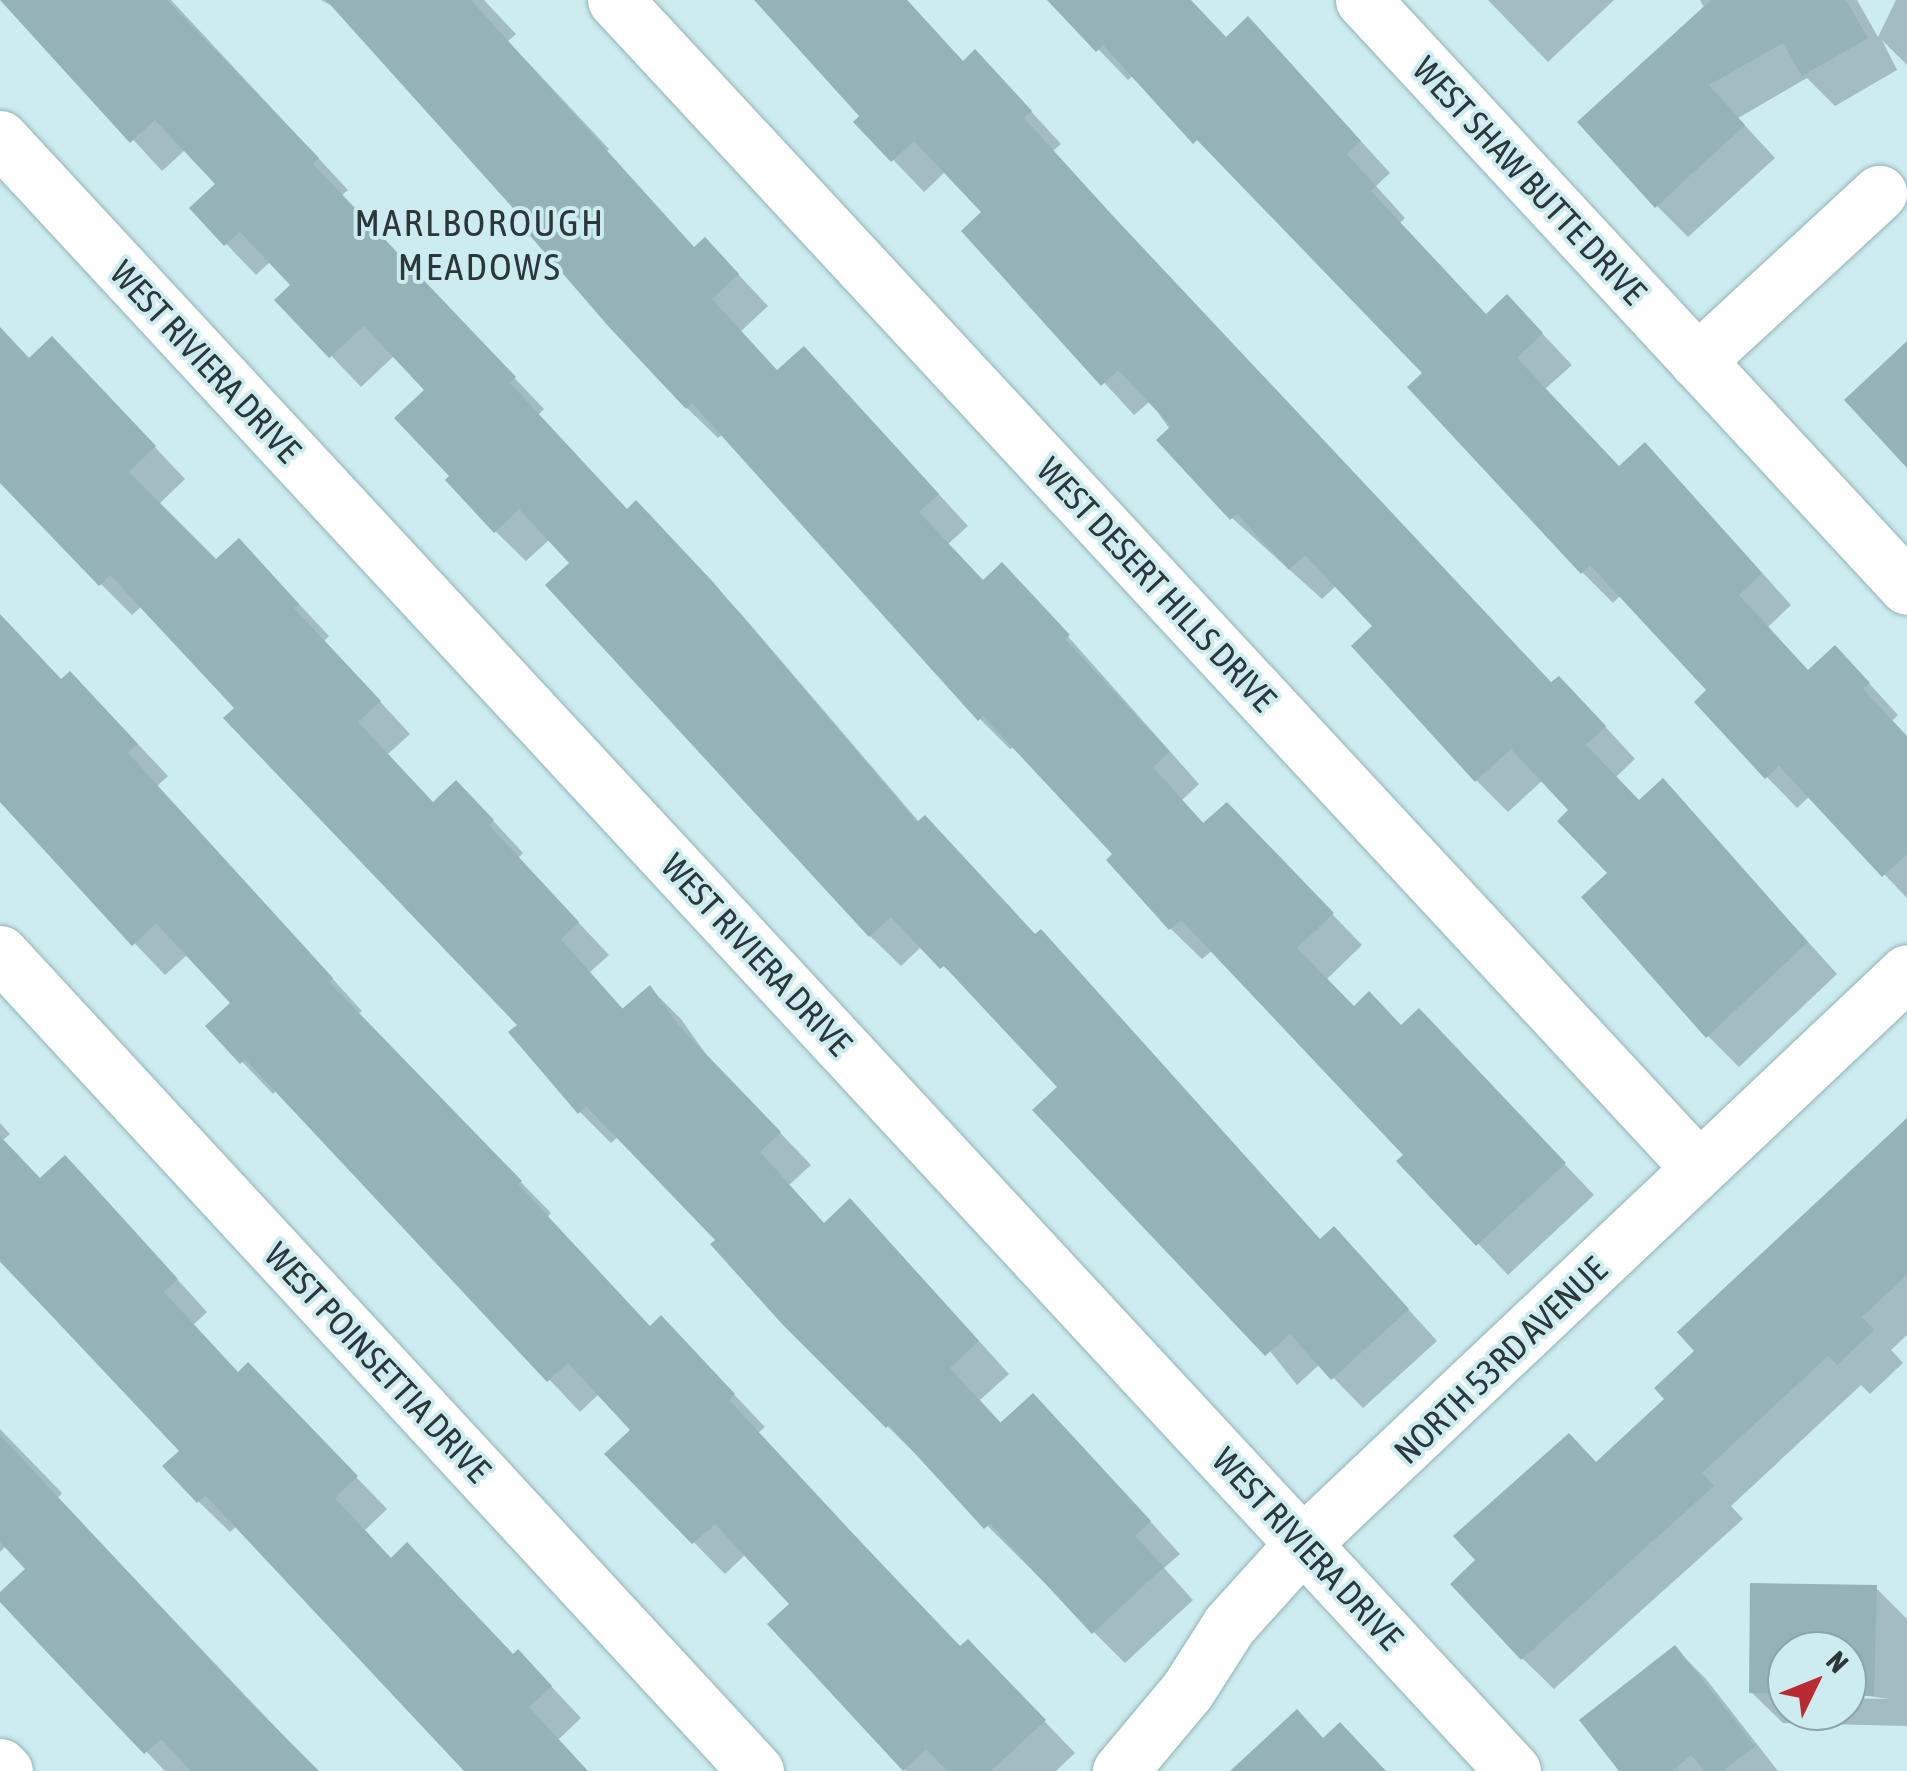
<!DOCTYPE html>
<html>
<head>
<meta charset="utf-8">
<style>
	body { margin:0 }
	#map { position:relative; width:1907px; height:1771px; overflow:hidden; background:#ccecef; font-family:"Asap Condensed",sans-serif }
	div>[style] { position:absolute }
	.shadow>* { inset:0; background:#0003 }
	.building>* { inset:0; background:#95b3b6 }
	.roads { filter:drop-shadow(0 0 2px #94b3b6) drop-shadow(0 0 2px #94b3b6) }
	.minor>* { height:55px; margin:-27.5px; padding:0 27.5px; transform-origin:27.5px; border-radius:27.5px; background:#fff }
	span { translate:-50% -50%; white-space:nowrap; text-align:center; line-height:1.15; -webkit-text-stroke:8px #ccecef; paint-order:stroke }
	.street-label { font-size:35px; color:#2b3738 }
	.neighbourhood-label { font-size:38px; color:#2b3738; letter-spacing:2.5px }
	.north { position:absolute; left:1767px; top:1631px; width:100px; height:100px; box-sizing:border-box; background:#ccecef; border:2px solid #8ca4a6; border-radius:50%; rotate:47deg; font-size:28px; font-weight:700; line-height:40px; text-align:center; color:#2b3738 }
	.north::after { content:''; display:block; margin:auto; width:35px; height:45px; background:#ba2a31; clip-path:polygon(50% 0,100% 100%,50% 72%,0 100%) }
</style>
</head>
<body>
<div id="map">
	<div class="shadow">
		<i style="clip-path:polygon(5px 0,171px 0,348px 190px,341px 196px,544px 409px,538px 415px,628px 511px,666px 534px,743px 616px,920px 823px,1321px 1241px,1364px 1260px,1437px 1341px,1363px 1408px,1320px 1364px,1297px 1385px,1061px 1087px,975px 995px,922px 946px,901px 966px,870px 936px,550px 539px,526px 561px,495px 531px,452px 476px,427px 390px,395px 355px,361px 387px,278px 300px,294px 285px,271px 261px,256px 275px,192px 208px,219px 184px,186px 149px,162px 171px)"></i>
		<i style="clip-path:polygon(321px 0,484px 0,516px 34px,508px 41px,609px 149px,605px 153px,695px 250px,735px 271px,768px 306px,740px 332px,778px 373px,834px 380px,968px 526px,948px 544px,984px 582px,1032px 596px,1199px 784px,1182px 800px,1205px 825px,1257px 836px,1362px 945px,1326px 980px,1354px 1009px,1449px 1042px,1594px 1195px,1508px 1275px,1400px 1161px,1407px 1155px,1213px 950px,1202px 959px,1171px 929px,1110px 860px,1116px 854px,1015px 746px,1010px 749px,980px 719px,723px 434px,718px 438px,687px 408px,533px 227px,334px 7px)"></i>
		<i style="clip-path:polygon(767px 0,907px 0,964px 63px,1006px 84px,1061px 144px,1053px 151px,1144px 251px,1552px 685px,1590px 710px,1635px 759px,1615px 778px,1639px 803px,1663px 781px,1837px 974px,1739px 1067px,1708px 1036px,1571px 810px,1543px 780px,1508px 812px,1477px 781px,1355px 646px,1376px 627px,1337px 585px,1322px 599px,1232px 518px,1150px 401px,1134px 415px,965px 231px,984px 212px,946px 171px,924px 192px,857px 122px,863px 116px)"></i>
		<i style="clip-path:polygon(1051px 0,1182px 0,1226px 40px,1278px 50px,1390px 173px,1376px 186px,1405px 218px,1400px 223px,1487px 316px,1537px 328px,1572px 365px,1545px 389px,1620px 469px,1675px 476px,1791px 605px,1768px 627px,1809px 672px,1865px 679px,1898px 715px,1892px 721px,1907px 738px,1907px 898px,1810px 796px,1797px 808px,1767px 777px,1698px 702px,1710px 690px,1621px 595px,1613px 603px,1582px 572px,1426px 373px,1135px 74px,1128px 80px)"></i>
		<i style="clip-path:polygon(1488px 0,1614px 0,1548px 62px)"></i>
		<i style="clip-path:polygon(1700px 0,1857px 0,1878px 37px,1896px 0,1907px 0,1907px 65px,1882px 40px,1897px 70px,1835px 106px,1807px 78px,1738px 118px,1775px 158px,1688px 237px,1657px 206px,1705px 9px)"></i>
		<i style="clip-path:polygon(0 328px,30px 360px,83px 371px,185px 479px,158px 505px,216px 562px,270px 573px,329px 636px,324px 641px,410px 734px,388px 754px,434px 804px,487px 814px,523px 853px,518px 858px,609px 955px,590px 972px,624px 1010px,650px 988px,681px 1019px,710px 1060px,811px 1165px,789px 1185px,825px 1225px,881px 1233px,1009px 1374px,980px 1400px,1002px 1424px,1064px 1427px,1180px 1554px,1164px 1568px,1193px 1600px,1125px 1663px,783px 1322px,718px 1240px,619px 1136px,611px 1143px,580px 1112px,520px 1025px,237px 708px,142px 606px,132px 615px,101px 584px,0 463px)"></i>
		<i style="clip-path:polygon(0 615px,62px 682px,101px 705px,168px 776px,157px 786px,362px 1011px,358px 1014px,551px 1213px,547px 1217px,651px 1328px,692px 1350px,765px 1427px,758px 1433px,961px 1649px,999px 1674px,1075px 1753px,1056px 1771px,906px 1771px,770px 1624px,793px 1604px,746px 1554px,725px 1574px,607px 1454px,634px 1430px,600px 1393px,580px 1412px,277px 1090px,273px 1094px,208px 1026px,233px 1003px,188px 954px,165px 975px,0 802px)"></i>
		<i style="clip-path:polygon(1907px 1121px,1907px 1335px,1891px 1350px,1903px 1363px,1870px 1394px,1861px 1385px,1731px 1506px,1743px 1519px,1554px 1689px,1522px 1658px,1597px 1464px,1667px 1399px,1698px 1351px)"></i>
		<i style="clip-path:polygon(0 1123px,10px 1134px,3px 1140px,41px 1181px,96px 1190px,207px 1312px,193px 1325px,239px 1374px,279px 1397px,387px 1509px,365px 1530px,392px 1560px,549px 1684px,581px 1718px,558px 1740px,587px 1771px,471px 1771px,238px 1525px,230px 1532px,198px 1501px,183px 1451px,0 1262px)"></i>
		<i style="clip-path:polygon(0 1429px,62px 1493px,58px 1498px,317px 1771px,165px 1771px,0 1598px,28px 1569px,7px 1545px,0 1552px)"></i>
		<i style="clip-path:polygon(evenodd,1753px 1585px,1876px 1588px,1907px 1619px,1907px 1726px,1783px 1723px,1751px 1692px,1753px 1585px,1787px 1651px,1847px 1651px,1847px 1693px,1889px 1699px,1847px 1698px,1847px 1711px,1787px 1711px,1787px 1696px,1770px 1696px,1787px 1691px,1787px 1651px)"></i>
		<i style="clip-path:polygon(1675px 1648px,1706px 1679px,1778px 1771px,1622px 1771px)"></i>
	</div>
	<div class="building">
		<i style="clip-path:polygon(0 0,167px 0,319px 158px,313px 164px,516px 377px,510px 383px,627px 509px,636px 500px,713px 582px,917px 822px,925px 815px,1035px 934px,1041px 929px,1320px 1239px,1334px 1226px,1409px 1309px,1331px 1380px,1290px 1334px,1265px 1356px,1032px 1110px,1057px 1087px,944px 966px,940px 969px,891px 917px,869px 937px,545px 585px,569px 563px,519px 509px,494px 533px,445px 480px,449px 476px,394px 418px,424px 390px,364px 326px,329px 358px,274px 300px,290px 285px,240px 232px,224px 246px,189px 208px,215px 184px,155px 120px,130px 143px)"></i>
		<i style="clip-path:polygon(326px 0,471px 0,694px 247px,705px 237px,739px 274px,712px 299px,777px 370px,804px 346px,939px 494px,919px 512px,983px 580px,1002px 562px,1070px 635px,1065px 639px,1170px 752px,1153px 767px,1203px 823px,1227px 802px,1334px 913px,1297px 948px,1354px 1006px,1369px 991px,1401px 1025px,1419px 1008px,1566px 1163px,1476px 1246px,1396px 1161px,1403px 1155px,1181px 920px,1169px 930px,1106px 860px,1112px 854px,983px 716px,978px 721px,692px 403px,686px 409px,609px 327px,526px 231px,530px 227px)"></i>
		<i style="clip-path:polygon(754px 0,907px 0,963px 61px,975px 49px,1032px 111px,1024px 118px,1113px 216px,1551px 682px,1559px 676px,1606px 726px,1586px 745px,1639px 800px,1663px 778px,1808px 942px,1706px 1038px,1581px 897px,1607px 873px,1557px 821px,1568px 810px,1511px 749px,1475px 782px,1351px 646px,1372px 626px,1305px 555px,1289px 570px,1237px 514px,1230px 520px,1156px 440px,1171px 426px,1118px 370px,1101px 386px,961px 231px,981px 212px,914px 141px,891px 162px,853px 122px,859px 116px)"></i>
		<i style="clip-path:polygon(1047px 0,1191px 0,1226px 37px,1248px 16px,1361px 141px,1347px 154px,1376px 186px,1371px 191px,1486px 314px,1507px 294px,1543px 333px,1517px 358px,1619px 466px,1645px 442px,1762px 573px,1739px 595px,1808px 670px,1835px 645px,1870px 683px,1863px 689px,1907px 736px,1907px 854px,1882px 877px,1779px 766px,1765px 779px,1694px 702px,1706px 690px,1590px 565px,1581px 574px,1407px 387px,1422px 373px,1197px 140px,1193px 144px,1103px 45px,1096px 52px)"></i>
		<i style="clip-path:polygon(1711px 0,1846px 0,1868px 38px,1802px 76px,1783px 43px,1709px 85px,1745px 125px,1655px 208px,1577px 122px)"></i>
		<i style="clip-path:polygon(0 327px,29px 358px,52px 336px,156px 446px,129px 472px,216px 559px,239px 538px,299px 604px,294px 608px,381px 701px,358px 722px,433px 802px,456px 780px,494px 820px,489px 825px,579px 922px,561px 939px,622px 1009px,650px 985px,679px 1026px,781px 1132px,760px 1152px,824px 1223px,850px 1198px,979px 1341px,950px 1368px,1000px 1423px,1033px 1393px,1151px 1521px,1135px 1536px,1164px 1567px,1092px 1634px,990px 1524px,984px 1529px,889px 1425px,886px 1428px,782px 1324px,710px 1244px,715px 1240px,586px 1106px,578px 1114px,508px 1032px,517px 1025px,223px 718px,234px 708px,110px 575px,99px 586px,0 483px)"></i>
		<i style="clip-path:polygon(1907px 341px,1907px 468px,1844px 400px)"></i>
		<i style="clip-path:polygon(0 614px,61px 679px,70px 671px,138px 744px,128px 753px,333px 978px,329px 982px,522px 1181px,518px 1184px,650px 1326px,661px 1315px,735px 1394px,729px 1400px,858px 1539px,960px 1646px,968px 1639px,1046px 1720px,991px 1771px,947px 1771px,926px 1749px,903px 1771px,767px 1624px,789px 1604px,715px 1524px,692px 1544px,604px 1454px,630px 1430px,568px 1363px,547px 1382px,245px 1059px,240px 1064px,205px 1026px,230px 1003px,156px 923px,132px 946px,0 802px)"></i>
		<i style="clip-path:polygon(1907px 1118px,1907px 1275px,1862px 1317px,1874px 1330px,1837px 1365px,1828px 1356px,1702px 1473px,1714px 1486px,1521px 1660px,1450px 1584px,1475px 1560px,1453px 1536px,1569px 1433px,1596px 1462px,1664px 1399px,1654px 1388px,1694px 1351px,1677px 1332px)"></i>
		<i style="clip-path:polygon(0 1136px,40px 1178px,65px 1155px,100px 1193px,178px 1279px,164px 1292px,238px 1372px,248px 1362px,358px 1476px,335px 1498px,391px 1558px,407px 1542px,513px 1654px,518px 1649px,552px 1686px,529px 1707px,588px 1771px,464px 1771px,205px 1495px,197px 1503px,162px 1466px,179px 1451px,0 1261px)"></i>
		<i style="clip-path:polygon(0 1435px,246px 1698px,319px 1771px,191px 1771px,161px 1739px,144px 1754px,42px 1647px,0 1602px,0 1592px,25px 1569px,0 1542px)"></i>
		<i style="clip-path:polygon(1750px 1583px,1877px 1585px,1874px 1696px,1847px 1695px,1847px 1651px,1787px 1651px,1787px 1694px,1749px 1693px)"></i>
		<i style="clip-path:polygon(1675px 1645px,1755px 1746px,1723px 1771px,1704px 1771px,1691px 1755px,1672px 1771px,1619px 1771px,1579px 1720px)"></i>
		<i style="clip-path:polygon(1297px 1709px,1323px 1738px,1340px 1722px,1386px 1771px,1230px 1771px)"></i>
	</div>
	<div class="roads">
		<div class="minor">
			<i style="left:615px;top:0;width:1592px;rotate:47.14deg"></i>
			<i style="left:1363px;top:0;width:800px;rotate:47.18deg"></i>
			<i style="left:0;top:138px;width:2226px;rotate:47.18deg"></i>
			<i style="left:1697px;top:361px;width:248px;rotate:-42.7deg"></i>
			<i style="left:0;top:953px;width:1114px;rotate:47.26deg"></i>
			<i style="left:0;top:1766px;width:7px;rotate:45deg"></i>
			<i style="left:1120px;top:1771px;width:104px;rotate:-50.1deg"></i>
			<i style="left:1187px;top:1691px;width:78px;rotate:-57.5deg"></i>
			<i style="left:1229px;top:1625px;width:110px;rotate:-47.9deg"></i>
			<i style="left:1303px;top:1543px;width:831px;rotate:-43.39deg"></i>
		</div>
	</div>
	<div class="street-label">
		<span style="left:1530px;top:180px;rotate:47deg">WEST SHAW BUTTE DRIVE</span>
		<span style="left:206px;top:361px;rotate:47deg">WEST RIVIERA DRIVE</span>
		<span style="left:1157px;top:584px;rotate:47deg">WEST DESERT HILLS DRIVE</span>
		<span style="left:757px;top:954px;rotate:47deg">WEST RIVIERA DRIVE</span>
		<span style="left:1500px;top:1360px;rotate:-44deg">NORTH 53RD AVENUE</span>
		<span style="left:378px;top:1362px;rotate:47deg">WEST POINSETTIA DRIVE</span>
		<span style="left:1308px;top:1548px;rotate:47deg">WEST RIVIERA DRIVE</span>
	</div>
	<div class="neighbourhood-label">
		<span style="left:480px;top:245px">MARLBOROUGH<br>MEADOWS</span>
	</div>
	<div class="north">N</div>
</div>
</body>
</html>
